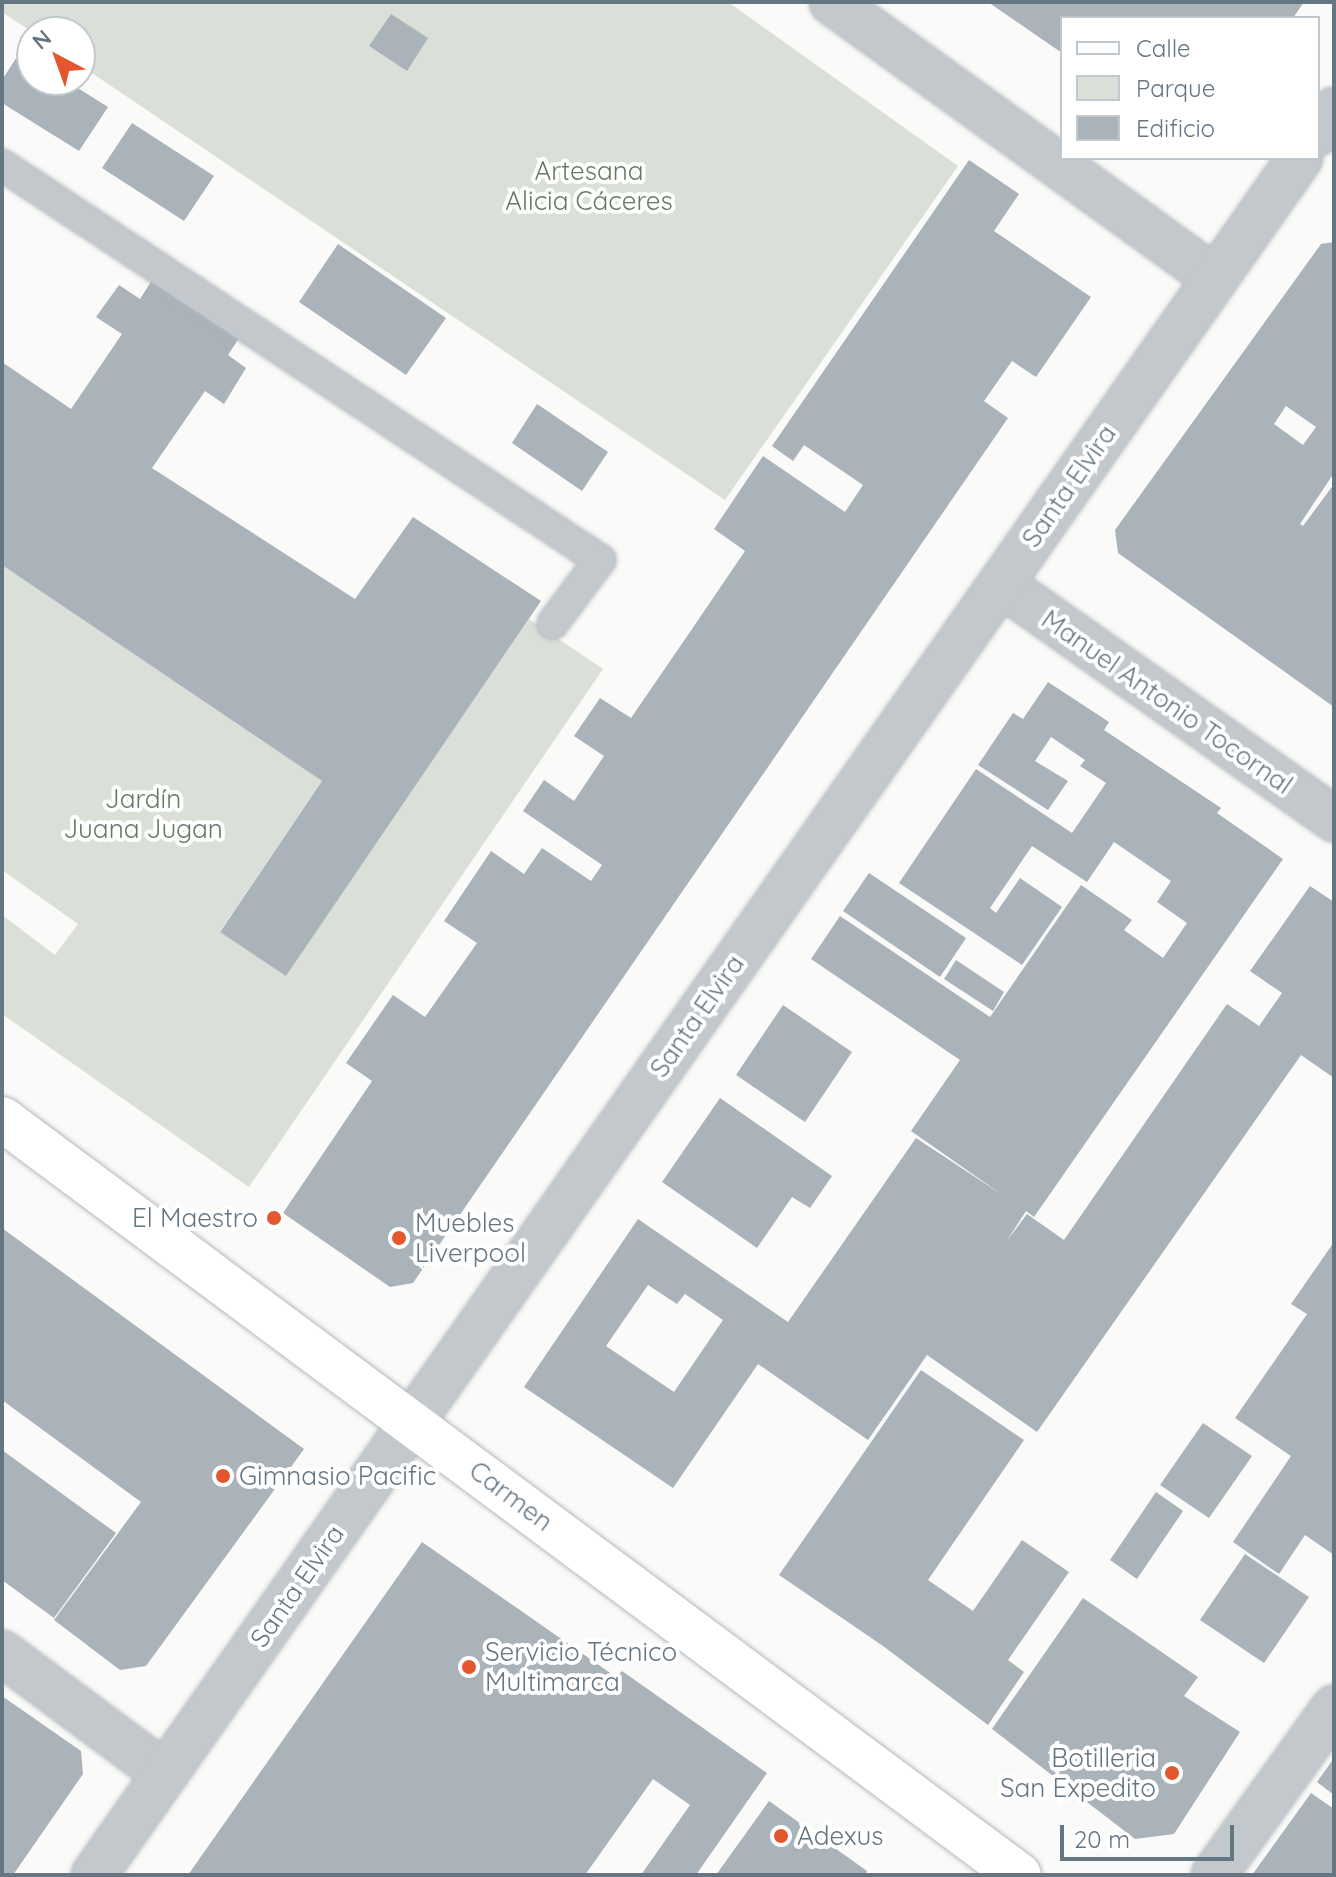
<!DOCTYPE html>
<html>
<head>
<meta charset="utf-8">
<style>
	body { margin:0 }
	#map { position:relative; width:1336px; height:1877px; overflow:hidden; background:#fafaf8; font-family:Quicksand,sans-serif }
	div>[style] { position:absolute }
	.green>* { inset:0; background:#dadfd7 }
	.building>* { inset:0; background:#aab3b9 }
	.roads { filter:drop-shadow(0 0 2px #b3babf) drop-shadow(0 0 2px #b3babf) }
	.lane>* { height:30px; margin:-15px; padding:0 15px; transform-origin:15px; border-radius:15px; background:#c3c8cc }
	.street>* { height:44px; margin:-22px; padding:0 22px; transform-origin:22px; border-radius:22px; background:#c3c8cc }
	.secondary>* { height:44px; margin:-22px; padding:0 22px; transform-origin:22px; border-radius:22px; background:#fff }
	.dots>* { width:22px; height:22px; translate:-50% -50%; box-sizing:border-box; border:4px solid #fff; border-radius:50% }
	span { translate:-50% -50%; white-space:nowrap; text-align:center; line-height:1.15; -webkit-text-stroke:8px #fff; paint-order:stroke }
	.park-label { font-size:26px; color:#687a64 }
	.street-label { font-size:26px; color:#657683 }
	.poi-label { font-size:26px; color:#657683 }
	.right { translate:-100% -50%; text-align:right }
	.left { translate:0 -50%; text-align:left }
	.frame { position:absolute; inset:0; border:4px solid #657683; pointer-events:none }
	.legend { position:absolute; left:1060px; top:16px; width:260px; height:144px; box-sizing:border-box; background:#fff; border:2px solid #c1c8cd; margin:0; padding:10px 14px; list-style:none; font-size:24px; color:#657683 }
	.legend li { display:flex; align-items:center; gap:16px; height:40px }
	.legend b { width:40px; border:2px solid #c1c8cd }
	.north { position:absolute; left:16px; top:16px; width:80px; height:80px; box-sizing:border-box; background:#fff; border:2px solid #c1c8cd; border-radius:50%; rotate:319deg; font-size:22px; font-weight:700; line-height:32px; text-align:center; color:#657683 }
	.north::after { content:''; display:block; margin:auto; width:28px; height:36px; background:#e4572e; clip-path:polygon(50% 0,100% 100%,50% 72%,0 100%) }
	.scale { position:absolute; left:1060px; top:1825px; width:174px; height:36px; box-sizing:border-box; border:4px solid #657683; border-top:0; padding-left:10px; font-size:24px; line-height:28px; white-space:nowrap; color:#657683; -webkit-text-stroke:6px #fff; paint-order:stroke }
</style>
</head>
<body>
<div id="map">
	<div class="green">
		<i style="clip-path:polygon(2px 2px,728px 2px,958px 166px,725px 500px,80px 65px,80px 32px,32px 32px,2px 12px)"></i>
		<i style="clip-path:polygon(2px 565px,322px 781px,220px 931px,286px 975px,529px 619px,603px 669px,249px 1187px,2px 1014px,2px 915px,55px 955px,78px 924px,2px 870px)"></i>
	</div>
	<div class="building">
		<i style="clip-path:polygon(988px 2px,1304px 2px,1293px 18px,1062px 18px,1062px 53px)"></i>
		<i style="clip-path:polygon(391px 14px,428px 38px,407px 71px,369px 46px)"></i>
		<i style="clip-path:polygon(20px 52px,32px 59px,32px 80px,65px 80px,108px 107px,79px 151px,2px 103px,2px 80px)"></i>
		<i style="clip-path:polygon(132px 123px,214px 176px,184px 221px,102px 168px)"></i>
		<i style="clip-path:polygon(969px 160px,1019px 194px,994px 231px,1091px 297px,1036px 377px,1012px 361px,984px 401px,1008px 418px,413px 1283px,390px 1287px,283px 1213px,372px 1081px,346px 1063px,393px 995px,425px 1017px,477px 943px,444px 921px,491px 851px,524px 874px,542px 848px,591px 881px,602px 865px,523px 811px,544px 780px,574px 801px,604px 756px,574px 736px,600px 698px,631px 718px,692px 629px,745px 551px,714px 529px,763px 456px,845px 512px,863px 485px,804px 445px,793px 461px,772px 446px)"></i>
		<i style="clip-path:polygon(evenodd,1334px 242px,1334px 473px,1300px 524px,1303px 526px,1334px 484px,1334px 707px,1118px 553px,1115px 530px,1321px 244px,1334px 242px,1286px 406px,1316px 427px,1303px 445px,1274px 424px,1286px 406px)"></i>
		<i style="clip-path:polygon(338px 244px,446px 318px,406px 375px,299px 302px)"></i>
		<i style="clip-path:polygon(154px 277px,241px 335px,228px 355px,246px 368px,224px 404px,205px 391px,152px 468px,355px 599px,413px 517px,541px 601px,286px 976px,220px 932px,322px 781px,2px 565px,2px 362px,71px 409px,122px 334px,96px 317px,119px 285px,140px 299px)"></i>
		<i style="clip-path:polygon(537px 404px,608px 452px,582px 491px,512px 443px)"></i>
		<i style="clip-path:polygon(evenodd,1048px 682px,1109px 722px,1104px 730px,1221px 808px,1217px 813px,1283px 859px,1034px 1217px,1026px 1211px,1006px 1242px,1027px 1214px,1064px 1240px,1227px 1004px,1259px 1026px,1282px 993px,1250px 971px,1310px 886px,1334px 902px,1334px 1078px,1301px 1055px,1037px 1432px,927px 1355px,868px 1440px,758px 1364px,673px 1488px,524px 1387px,638px 1219px,788px 1322px,916px 1138px,1004px 1196px,911px 1131px,960px 1060px,811px 959px,840px 916px,990px 1017px,1081px 885px,1132px 920px,1124px 930px,1163px 958px,1187px 923px,1157px 902px,1171px 881px,1114px 842px,1087px 882px,1032px 846px,990px 908px,996px 913px,1020px 878px,1062px 907px,1022px 965px,899px 883px,976px 769px,1072px 833px,1106px 783px,1080px 766px,1085px 760px,1051px 737px,1035px 761px,1068px 781px,1048px 810px,978px 765px,1013px 713px,1023px 719px,1048px 682px,648px 1285px,677px 1304px,685px 1294px,723px 1320px,674px 1392px,606px 1346px,648px 1285px)"></i>
		<i style="clip-path:polygon(869px 873px,966px 938px,940px 977px,843px 911px)"></i>
		<i style="clip-path:polygon(956px 960px,1004px 992px,993px 1011px,944px 979px)"></i>
		<i style="clip-path:polygon(783px 1005px,852px 1052px,805px 1122px,736px 1075px)"></i>
		<i style="clip-path:polygon(720px 1098px,832px 1176px,810px 1208px,792px 1197px,757px 1248px,662px 1182px)"></i>
		<i style="clip-path:polygon(2px 1228px,304px 1449px,146px 1666px,120px 1670px,54px 1620px,141px 1502px,2px 1400px)"></i>
		<i style="clip-path:polygon(1334px 1242px,1334px 1555px,1305px 1535px,1279px 1574px,1233px 1542px,1291px 1456px,1235px 1418px,1307px 1314px,1291px 1304px)"></i>
		<i style="clip-path:polygon(921px 1370px,1024px 1440px,928px 1580px,973px 1611px,1022px 1540px,1069px 1572px,1008px 1660px,1024px 1672px,988px 1725px,883px 1646px,779px 1575px)"></i>
		<i style="clip-path:polygon(1203px 1423px,1252px 1456px,1209px 1518px,1160px 1485px)"></i>
		<i style="clip-path:polygon(2px 1450px,116px 1533px,54px 1618px,2px 1580px)"></i>
		<i style="clip-path:polygon(1156px 1492px,1183px 1511px,1137px 1579px,1110px 1560px)"></i>
		<i style="clip-path:polygon(422px 1542px,616px 1677px,622px 1671px,767px 1773px,696px 1875px,641px 1875px,690px 1805px,653px 1779px,585px 1875px,188px 1875px)"></i>
		<i style="clip-path:polygon(1245px 1554px,1309px 1597px,1264px 1663px,1200px 1620px)"></i>
		<i style="clip-path:polygon(1083px 1598px,1198px 1677px,1184px 1696px,1240px 1732px,1174px 1834px,1135px 1839px,992px 1729px)"></i>
		<i style="clip-path:polygon(2px 1696px,81px 1751px,83px 1774px,13px 1875px,2px 1875px)"></i>
		<i style="clip-path:polygon(1334px 1758px,1334px 1795px,1317px 1782px)"></i>
		<i style="clip-path:polygon(1311px 1793px,1334px 1809px,1334px 1875px,1252px 1875px)"></i>
		<i style="clip-path:polygon(769px 1801px,867px 1871px,865px 1875px,716px 1875px)"></i>
	</div>
	<div class="roads">
		<div class="lane">
			<i style="left:2px;top:165px;width:717px;rotate:33.45deg"></i>
			<i style="left:600px;top:560px;width:79px;rotate:126.7deg"></i>
		</div>
		<div class="street">
			<i style="left:832px;top:2px;width:472px;rotate:35.8deg"></i>
			<i style="left:1318px;top:133px;width:28px;rotate:-55deg"></i>
			<i style="left:1001px;top:584px;width:408px;rotate:35.2deg"></i>
			<i style="left:2px;top:1653px;width:203px;rotate:36.6deg"></i>
			<i style="left:94px;top:1875px;width:2098px;rotate:-54.92deg"></i>
			<i style="left:1214px;top:1875px;width:206px;rotate:-54.3deg"></i>
		</div>
		<div class="secondary">
			<i style="left:2px;top:1119px;width:1267px;rotate:36.63deg"></i>
		</div>
	</div>
	<div class="dots">
		<i style="left:274px;top:1218px;background:#e4572e"></i>
		<i style="left:399px;top:1238px;background:#e4572e"></i>
		<i style="left:223px;top:1476px;background:#e4572e"></i>
		<i style="left:469px;top:1667px;background:#e4572e"></i>
		<i style="left:1172px;top:1773px;background:#e4572e"></i>
		<i style="left:781px;top:1836px;background:#e4572e"></i>
	</div>
	<div class="park-label">
		<span style="left:589px;top:186px">Artesana<br>Alicia Cáceres</span>
		<span style="left:143px;top:814px">Jardín<br>Juana Jugan</span>
	</div>
	<div class="street-label">
		<span style="left:1069px;top:486px;rotate:-55deg">Santa Elvira</span>
		<span style="left:1167px;top:702px;rotate:35deg">Manuel Antonio Tocornal</span>
		<span style="left:697px;top:1016px;rotate:-55deg">Santa Elvira</span>
		<span style="left:511px;top:1496px;rotate:37deg">Carmen</span>
		<span style="left:297px;top:1586px;rotate:-55deg">Santa Elvira</span>
	</div>
	<div class="poi-label">
		<span class="right" style="left:258px;top:1218px">El Maestro</span>
		<span class="left" style="left:415px;top:1238px">Muebles<br>Liverpool</span>
		<span class="left" style="left:239px;top:1476px">Gimnasio Pacific</span>
		<span class="left" style="left:485px;top:1667px">Servicio Técnico<br>Multimarca</span>
		<span class="right" style="left:1156px;top:1773px">Botilleria<br>San Expedito</span>
		<span class="left" style="left:797px;top:1836px">Adexus</span>
	</div>
	<div class="frame"></div>
	<ul class="legend">
	<li><b style="height:10px;background:#fff"></b>Calle</li>
	<li><b style="height:22px;background:#dadfd7"></b>Parque</li>
	<li><b style="height:22px;background:#aab3b9"></b>Edificio</li>
	</ul>
	<div class="north">N</div>
	<div class="scale">20 m</div>
</div>
</body>
</html>
